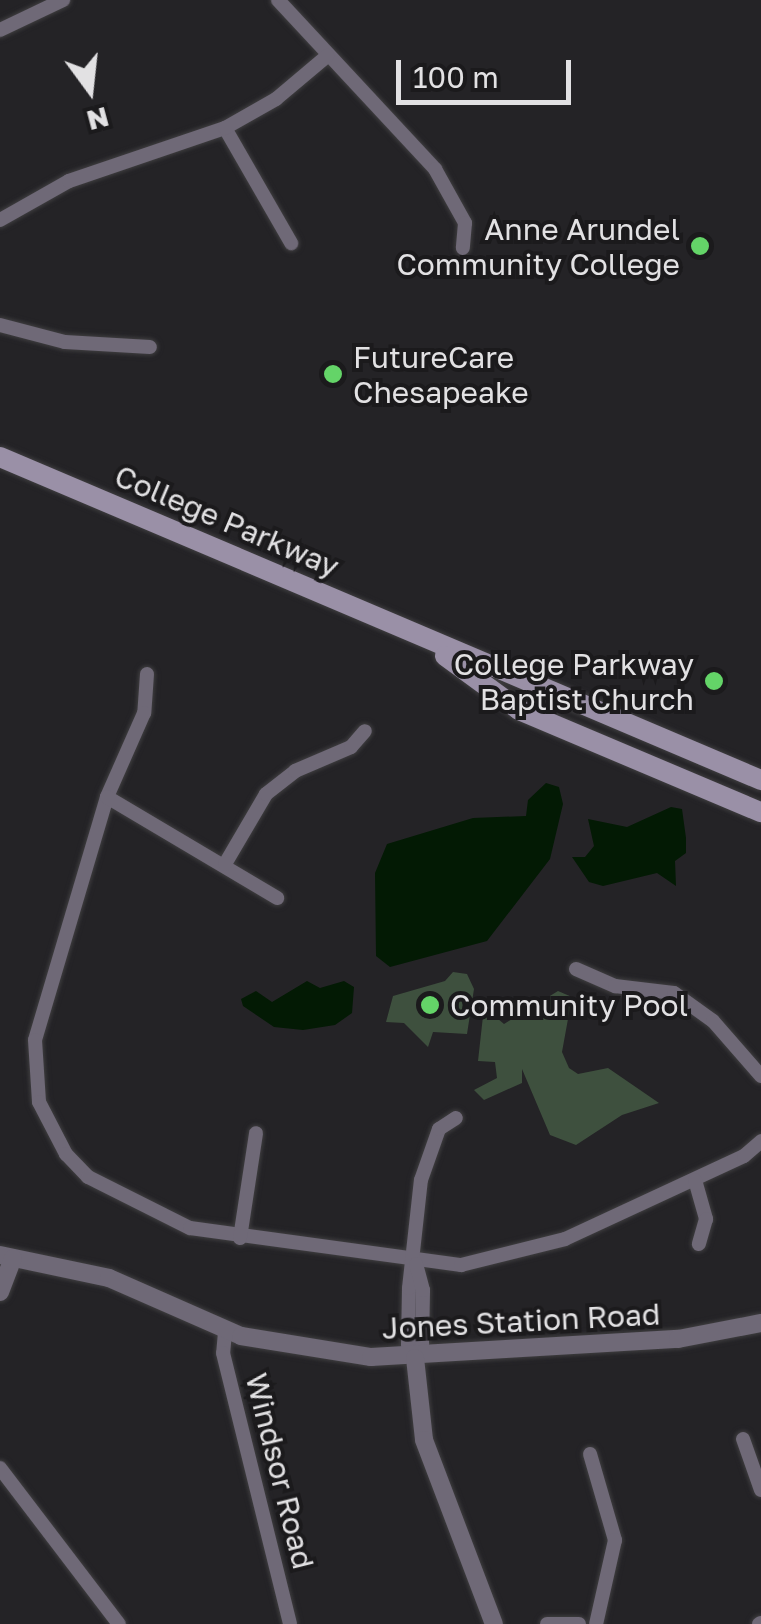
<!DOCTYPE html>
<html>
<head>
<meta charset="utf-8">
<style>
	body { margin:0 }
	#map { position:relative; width:761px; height:1624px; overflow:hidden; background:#242326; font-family:"Golos Text",sans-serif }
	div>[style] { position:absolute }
	.green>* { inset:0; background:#3e503e }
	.water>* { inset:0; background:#031a04 }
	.roads { filter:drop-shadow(0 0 2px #3f3e40) drop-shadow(0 0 2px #3f3e40) }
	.minor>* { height:14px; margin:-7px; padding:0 7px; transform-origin:7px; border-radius:7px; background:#6f6977 }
	.tertiary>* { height:18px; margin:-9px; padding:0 9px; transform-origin:9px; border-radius:9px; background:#6f6977 }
	.secondary>* { height:20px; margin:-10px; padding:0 10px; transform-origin:10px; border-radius:10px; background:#9a90a7 }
	.dots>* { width:28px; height:28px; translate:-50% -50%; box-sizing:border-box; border:5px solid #1b1a1c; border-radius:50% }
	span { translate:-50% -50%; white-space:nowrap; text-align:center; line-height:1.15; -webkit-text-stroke:8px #1b1a1c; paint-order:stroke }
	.poi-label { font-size:30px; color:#e2e1e3 }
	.right { translate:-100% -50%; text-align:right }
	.left { translate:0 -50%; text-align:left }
	.street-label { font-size:30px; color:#e2e1e3 }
	.north { position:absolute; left:40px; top:40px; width:100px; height:100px; -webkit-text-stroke:8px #1b1a1c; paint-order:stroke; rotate:165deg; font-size:28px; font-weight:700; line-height:40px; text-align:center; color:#e2e1e3 }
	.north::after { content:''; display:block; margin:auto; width:35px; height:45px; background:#e2e1e3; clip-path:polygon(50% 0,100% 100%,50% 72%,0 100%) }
	.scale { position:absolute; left:396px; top:60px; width:175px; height:45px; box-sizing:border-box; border:5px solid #e2e1e3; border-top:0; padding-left:12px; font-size:30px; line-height:35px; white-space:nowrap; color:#e2e1e3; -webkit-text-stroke:8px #1b1a1c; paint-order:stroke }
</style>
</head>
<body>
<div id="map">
	<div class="green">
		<i style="clip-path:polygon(453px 972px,467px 974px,474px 989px,467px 1034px,433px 1032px,428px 1047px,404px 1023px,386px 1022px,393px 996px,445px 981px)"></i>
		<i style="clip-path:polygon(558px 991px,572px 997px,562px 1052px,569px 1068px,578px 1074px,608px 1068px,659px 1103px,622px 1115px,576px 1145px,550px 1135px,522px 1069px,522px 1083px,484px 1100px,474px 1090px,497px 1078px,495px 1062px,478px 1061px,484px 1007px,504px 1024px)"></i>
	</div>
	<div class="water">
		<i style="clip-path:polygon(546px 783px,559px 787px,563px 804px,550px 859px,487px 941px,390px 967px,376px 956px,375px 873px,387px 844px,473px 818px,526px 816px,528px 800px)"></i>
		<i style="clip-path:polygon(671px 807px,682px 809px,686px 838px,686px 853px,675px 861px,676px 886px,657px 873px,603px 886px,589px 882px,572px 857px,585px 857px,594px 846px,588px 819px,627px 827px)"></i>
		<i style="clip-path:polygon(307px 981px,320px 988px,344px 981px,354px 987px,352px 1013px,335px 1025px,303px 1030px,274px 1027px,243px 1006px,241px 999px,256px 991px,272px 1002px)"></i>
	</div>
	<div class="roads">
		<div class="minor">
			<i style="left:278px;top:0;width:231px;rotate:47.1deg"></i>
			<i style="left:435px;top:169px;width:62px;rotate:60.9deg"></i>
			<i style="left:465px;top:223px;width:25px;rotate:95deg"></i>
			<i style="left:0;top:30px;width:70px;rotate:-25.5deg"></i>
			<i style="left:225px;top:128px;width:133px;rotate:60.1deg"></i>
			<i style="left:0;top:220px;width:79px;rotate:-29.5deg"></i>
			<i style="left:69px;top:181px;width:165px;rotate:-18.8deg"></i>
			<i style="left:225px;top:128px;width:59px;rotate:-29.6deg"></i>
			<i style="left:276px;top:99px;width:67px;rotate:-40.1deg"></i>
			<i style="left:0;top:325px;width:67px;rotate:14.7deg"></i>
			<i style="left:65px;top:342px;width:85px;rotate:3.4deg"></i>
			<i style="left:147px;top:674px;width:39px;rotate:94deg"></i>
			<i style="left:144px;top:713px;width:92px;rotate:113.8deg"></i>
			<i style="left:107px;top:797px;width:253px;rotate:106.5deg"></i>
			<i style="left:35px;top:1040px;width:62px;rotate:86.3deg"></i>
			<i style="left:39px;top:1102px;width:59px;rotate:62.6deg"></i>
			<i style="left:66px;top:1154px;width:32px;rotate:46deg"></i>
			<i style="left:88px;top:1177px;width:114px;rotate:26.6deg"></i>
			<i style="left:190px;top:1228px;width:274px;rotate:7.8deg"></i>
			<i style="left:461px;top:1265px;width:107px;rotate:-14deg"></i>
			<i style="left:565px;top:1239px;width:197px;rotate:-24.9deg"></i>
			<i style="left:744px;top:1156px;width:23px;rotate:-41deg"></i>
			<i style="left:107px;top:797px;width:198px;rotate:30.7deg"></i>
			<i style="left:225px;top:864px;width:81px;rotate:-59.6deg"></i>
			<i style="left:266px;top:794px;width:37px;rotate:-38deg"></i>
			<i style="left:295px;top:771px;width:61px;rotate:-23.2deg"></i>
			<i style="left:351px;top:747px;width:21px;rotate:-49deg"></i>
			<i style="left:576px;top:969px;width:43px;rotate:23.6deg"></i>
			<i style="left:615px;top:986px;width:59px;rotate:6.8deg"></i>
			<i style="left:674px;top:993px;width:48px;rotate:35.7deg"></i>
			<i style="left:713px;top:1021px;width:73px;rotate:48.9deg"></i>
			<i style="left:695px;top:1180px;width:41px;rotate:74.2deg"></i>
			<i style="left:706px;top:1219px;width:26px;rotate:106deg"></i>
			<i style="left:240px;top:1238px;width:106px;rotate:-81.3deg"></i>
			<i style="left:225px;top:1332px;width:21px;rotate:95deg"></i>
			<i style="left:223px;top:1353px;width:279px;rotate:76.1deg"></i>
			<i style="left:415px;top:1358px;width:15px;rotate:-118deg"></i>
			<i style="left:408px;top:1345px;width:57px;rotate:-89deg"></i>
			<i style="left:409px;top:1288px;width:109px;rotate:-83.7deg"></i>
			<i style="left:421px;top:1180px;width:54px;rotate:-70.6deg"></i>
			<i style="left:439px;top:1129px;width:20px;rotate:-33deg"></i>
			<i style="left:415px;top:1358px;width:16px;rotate:-63deg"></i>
			<i style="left:422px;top:1344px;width:54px;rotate:-88.9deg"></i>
			<i style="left:423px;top:1290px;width:27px;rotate:-105deg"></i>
			<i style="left:743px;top:1439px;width:54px;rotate:70.6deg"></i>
			<i style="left:590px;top:1454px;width:90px;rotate:73.8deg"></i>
			<i style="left:615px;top:1540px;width:86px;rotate:102.7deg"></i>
			<i style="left:0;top:1468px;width:196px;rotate:52.7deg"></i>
			<i style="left:547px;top:1624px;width:32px"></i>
			<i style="left:759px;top:1624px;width:2px;rotate:-27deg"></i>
		</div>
		<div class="tertiary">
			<i style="left:0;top:1255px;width:111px;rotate:11.9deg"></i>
			<i style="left:109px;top:1278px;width:144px;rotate:23.7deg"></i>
			<i style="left:241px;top:1336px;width:132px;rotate:9.2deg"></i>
			<i style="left:371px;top:1357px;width:308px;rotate:-3.4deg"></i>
			<i style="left:678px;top:1339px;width:85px;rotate:-10.9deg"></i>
			<i style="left:0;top:1292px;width:36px;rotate:-69deg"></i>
			<i style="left:415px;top:1358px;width:82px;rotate:83.7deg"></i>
			<i style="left:424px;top:1440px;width:197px;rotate:69.2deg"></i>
		</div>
		<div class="secondary">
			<i style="left:0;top:457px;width:827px;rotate:23deg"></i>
			<i style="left:445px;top:656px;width:92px;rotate:36.1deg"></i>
			<i style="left:519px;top:710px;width:263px;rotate:22.9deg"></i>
		</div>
	</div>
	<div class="dots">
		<i style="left:700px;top:246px;background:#64d468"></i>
		<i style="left:333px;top:374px;background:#64d468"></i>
		<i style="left:714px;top:681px;background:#64d468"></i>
		<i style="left:430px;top:1005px;background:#64d468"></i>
	</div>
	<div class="poi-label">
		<span class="right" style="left:680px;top:246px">Anne Arundel<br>Community College</span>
		<span class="left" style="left:353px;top:374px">FutureCare<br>Chesapeake</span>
		<span class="right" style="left:694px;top:681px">College Parkway<br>Baptist Church</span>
		<span class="left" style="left:450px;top:1005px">Community Pool</span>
	</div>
	<div class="street-label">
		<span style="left:227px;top:521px;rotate:23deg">College Parkway</span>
		<span style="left:521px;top:1321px;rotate:-3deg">Jones Station Road</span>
		<span style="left:280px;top:1471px;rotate:76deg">Windsor Road</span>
	</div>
	<div class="north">N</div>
	<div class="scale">100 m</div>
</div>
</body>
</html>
